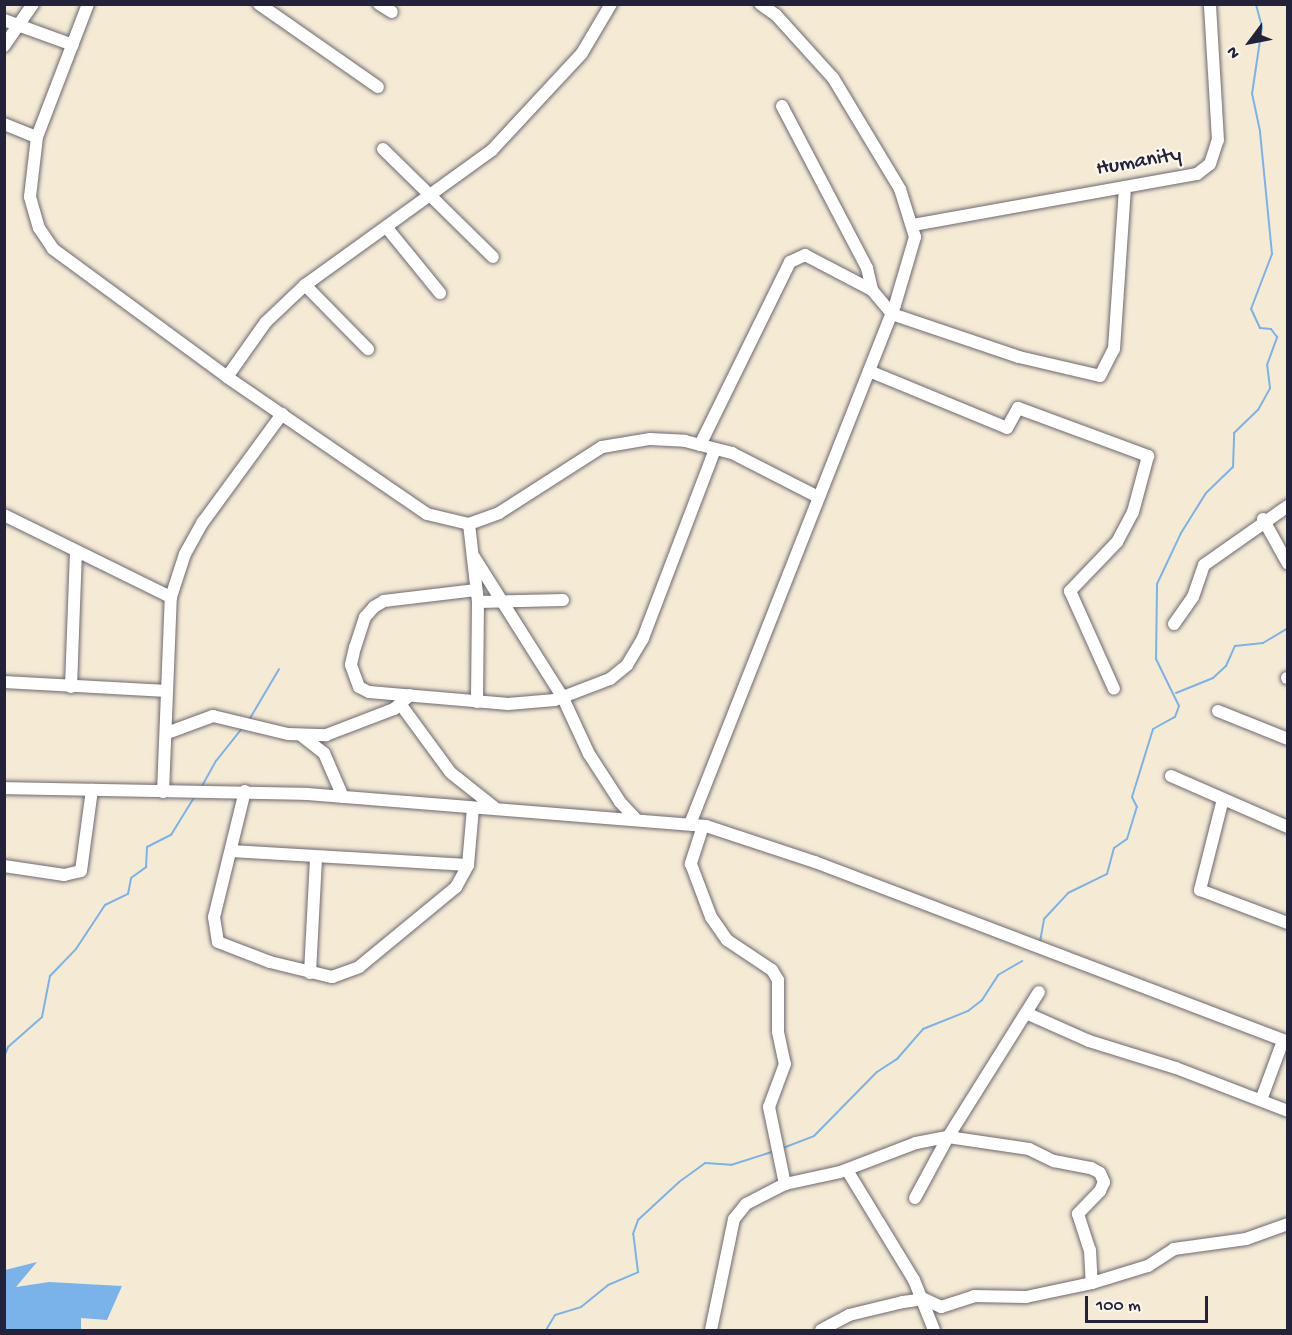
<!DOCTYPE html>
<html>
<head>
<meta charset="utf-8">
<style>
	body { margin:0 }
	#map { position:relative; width:1292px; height:1335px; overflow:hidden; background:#f5ebd5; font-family:"Gochi Hand",sans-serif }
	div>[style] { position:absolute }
	.water>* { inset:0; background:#7ab3ea }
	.stream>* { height:2px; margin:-1px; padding:0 1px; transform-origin:1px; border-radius:1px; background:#7ab3ea }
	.roads { filter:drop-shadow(0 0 2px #6c6871) drop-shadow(0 0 2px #6c6871) }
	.minor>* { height:12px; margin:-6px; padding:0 6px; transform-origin:6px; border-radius:6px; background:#fff }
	span { translate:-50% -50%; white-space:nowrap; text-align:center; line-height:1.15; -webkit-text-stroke:4.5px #fbf7ec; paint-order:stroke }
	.street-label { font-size:22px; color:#22223b }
	.frame { position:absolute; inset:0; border:6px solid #22223b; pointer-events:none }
	.north { position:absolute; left:1220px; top:12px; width:60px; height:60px; -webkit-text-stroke:4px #fbf7ec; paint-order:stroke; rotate:238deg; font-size:16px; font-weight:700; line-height:24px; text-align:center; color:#22223b }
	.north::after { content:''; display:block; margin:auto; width:21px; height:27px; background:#22223b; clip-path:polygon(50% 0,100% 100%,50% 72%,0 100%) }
	.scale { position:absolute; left:1085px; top:1296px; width:123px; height:27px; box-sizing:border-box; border:3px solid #22223b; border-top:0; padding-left:8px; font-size:18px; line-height:21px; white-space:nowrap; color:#22223b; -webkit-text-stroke:4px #fbf7ec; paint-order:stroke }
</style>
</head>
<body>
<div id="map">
	<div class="water">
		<i style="clip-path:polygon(37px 1262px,16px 1287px,49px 1282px,122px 1286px,107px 1320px,81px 1318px,81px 1330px,5px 1330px,5px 1270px)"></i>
	</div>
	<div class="stream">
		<i style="left:1176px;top:693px;width:40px;rotate:-22deg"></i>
		<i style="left:1213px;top:678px;width:18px;rotate:-43deg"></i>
		<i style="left:1226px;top:666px;width:22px;rotate:-66deg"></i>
		<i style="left:1235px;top:646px;width:28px;rotate:-6deg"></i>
		<i style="left:1263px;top:643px;width:29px;rotate:-31deg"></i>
		<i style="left:249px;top:720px;width:59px;rotate:-59.5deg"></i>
		<i style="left:202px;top:786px;width:29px;rotate:-61deg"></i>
		<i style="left:216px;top:761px;width:43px;rotate:-51.5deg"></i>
		<i style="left:1040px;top:942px;width:23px;rotate:-80deg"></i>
		<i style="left:1044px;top:919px;width:35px;rotate:-47deg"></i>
		<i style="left:1068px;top:893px;width:43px;rotate:-26deg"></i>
		<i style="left:1107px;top:874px;width:27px;rotate:-75deg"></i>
		<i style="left:1114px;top:848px;width:16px;rotate:-35deg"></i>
		<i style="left:1127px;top:839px;width:34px;rotate:-73deg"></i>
		<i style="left:1137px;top:807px;width:11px;rotate:-117deg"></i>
		<i style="left:1132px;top:797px;width:71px;rotate:-72.8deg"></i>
		<i style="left:1153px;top:729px;width:25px;rotate:-29deg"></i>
		<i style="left:1175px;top:717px;width:12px;rotate:-70deg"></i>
		<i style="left:1179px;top:706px;width:52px;rotate:-116.1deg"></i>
		<i style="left:1156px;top:659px;width:75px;rotate:-89.2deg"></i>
		<i style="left:1157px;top:584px;width:56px;rotate:-64.8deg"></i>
		<i style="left:1181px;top:533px;width:47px;rotate:-58deg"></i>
		<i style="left:1206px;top:493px;width:37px;rotate:-44deg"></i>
		<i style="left:1233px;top:467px;width:34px;rotate:-88deg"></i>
		<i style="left:1234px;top:433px;width:33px;rotate:-44deg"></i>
		<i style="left:1258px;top:410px;width:25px;rotate:-61deg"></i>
		<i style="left:1270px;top:388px;width:23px;rotate:-97deg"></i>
		<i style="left:1267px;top:365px;width:30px;rotate:-70deg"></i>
		<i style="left:1277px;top:337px;width:10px;rotate:-127deg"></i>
		<i style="left:1271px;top:329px;width:11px;rotate:-175deg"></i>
		<i style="left:1260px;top:328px;width:21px;rotate:-115deg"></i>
		<i style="left:1251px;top:309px;width:59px;rotate:-69.1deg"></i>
		<i style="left:1272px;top:254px;width:124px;rotate:-95.6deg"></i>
		<i style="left:1260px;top:131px;width:38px;rotate:-102deg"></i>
		<i style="left:1252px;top:94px;width:68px;rotate:-81.5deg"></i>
		<i style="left:1262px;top:27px;width:24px;rotate:-105deg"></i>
		<i style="left:4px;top:1057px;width:11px;rotate:-68deg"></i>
		<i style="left:8px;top:1047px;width:45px;rotate:-41.4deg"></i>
		<i style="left:42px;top:1017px;width:42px;rotate:-79deg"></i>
		<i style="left:50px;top:976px;width:37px;rotate:-46deg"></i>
		<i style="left:76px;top:949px;width:53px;rotate:-56.6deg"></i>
		<i style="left:105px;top:905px;width:25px;rotate:-26deg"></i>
		<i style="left:128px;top:894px;width:16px;rotate:-79deg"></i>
		<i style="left:131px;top:878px;width:19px;rotate:-36deg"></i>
		<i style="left:146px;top:867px;width:20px;rotate:-87deg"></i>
		<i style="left:147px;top:847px;width:27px;rotate:-27deg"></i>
		<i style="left:171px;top:835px;width:46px;rotate:-58.4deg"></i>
		<i style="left:4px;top:1067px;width:10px;rotate:90deg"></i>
		<i style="left:4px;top:1087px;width:13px;rotate:90deg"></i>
		<i style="left:783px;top:1148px;width:33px;rotate:-21deg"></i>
		<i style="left:814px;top:1136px;width:90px;rotate:-45.5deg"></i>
		<i style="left:877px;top:1072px;width:24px;rotate:-33deg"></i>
		<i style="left:897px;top:1059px;width:40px;rotate:-49deg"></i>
		<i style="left:923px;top:1029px;width:48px;rotate:-21.8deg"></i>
		<i style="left:968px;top:1011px;width:18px;rotate:-38deg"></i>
		<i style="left:982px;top:1000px;width:30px;rotate:-57deg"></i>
		<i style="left:998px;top:975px;width:28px;rotate:-30deg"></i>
		<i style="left:546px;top:1330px;width:17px;rotate:-59deg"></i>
		<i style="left:555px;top:1315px;width:27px;rotate:-17deg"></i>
		<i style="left:581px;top:1307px;width:35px;rotate:-39deg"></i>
		<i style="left:608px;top:1285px;width:33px;rotate:-23deg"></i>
		<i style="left:638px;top:1272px;width:38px;rotate:-97deg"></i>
		<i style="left:633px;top:1234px;width:15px;rotate:-70deg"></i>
		<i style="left:638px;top:1220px;width:56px;rotate:-42.8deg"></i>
		<i style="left:679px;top:1182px;width:32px;rotate:-36deg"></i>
		<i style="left:705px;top:1163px;width:26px;rotate:4deg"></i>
		<i style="left:731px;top:1165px;width:46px;rotate:-17.7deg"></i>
	</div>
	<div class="roads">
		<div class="minor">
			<i style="left:88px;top:4px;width:142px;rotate:111deg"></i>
			<i style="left:37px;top:137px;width:60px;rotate:96.7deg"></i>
			<i style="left:30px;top:197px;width:32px;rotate:74deg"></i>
			<i style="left:39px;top:228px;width:25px;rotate:56deg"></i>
			<i style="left:53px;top:249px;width:216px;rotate:36.3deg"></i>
			<i style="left:227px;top:377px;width:242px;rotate:34.4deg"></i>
			<i style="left:427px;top:514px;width:43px;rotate:13.4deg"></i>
			<i style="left:469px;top:524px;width:32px;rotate:-20deg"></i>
			<i style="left:499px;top:513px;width:122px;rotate:-32.7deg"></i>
			<i style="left:602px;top:447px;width:49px;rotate:-9.5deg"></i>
			<i style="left:650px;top:439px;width:35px;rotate:3deg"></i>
			<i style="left:685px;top:441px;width:49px;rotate:14.3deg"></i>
			<i style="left:732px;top:453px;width:97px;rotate:27.1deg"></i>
			<i style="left:259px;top:4px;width:145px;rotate:34.9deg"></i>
			<i style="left:379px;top:4px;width:15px;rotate:32deg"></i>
			<i style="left:4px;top:20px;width:73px;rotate:19.9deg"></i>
			<i style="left:4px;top:46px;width:51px;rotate:-55.4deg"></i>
			<i style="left:782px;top:106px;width:183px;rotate:62.3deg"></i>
			<i style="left:867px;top:268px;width:23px;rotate:77deg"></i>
			<i style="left:4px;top:124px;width:35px;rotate:22deg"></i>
			<i style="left:383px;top:149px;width:154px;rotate:44.5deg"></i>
			<i style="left:913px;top:225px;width:289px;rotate:-10.2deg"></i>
			<i style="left:1197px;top:174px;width:16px;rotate:-38deg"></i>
			<i style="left:1210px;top:164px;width:25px;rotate:-72deg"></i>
			<i style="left:1218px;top:140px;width:136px;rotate:-93.4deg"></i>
			<i style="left:387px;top:228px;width:84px;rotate:50.8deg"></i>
			<i style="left:305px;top:285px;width:90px;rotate:45.5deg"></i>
			<i style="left:869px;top:371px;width:149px;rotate:22.4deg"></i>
			<i style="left:1007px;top:428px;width:23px;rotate:-61deg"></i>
			<i style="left:1018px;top:408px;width:139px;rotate:20.3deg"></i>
			<i style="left:1148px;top:456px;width:58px;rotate:105deg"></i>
			<i style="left:1133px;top:512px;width:34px;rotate:118deg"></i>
			<i style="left:1117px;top:542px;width:68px;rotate:133.8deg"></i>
			<i style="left:1070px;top:591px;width:107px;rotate:65.8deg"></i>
			<i style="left:227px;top:377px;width:67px;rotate:-54.7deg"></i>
			<i style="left:266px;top:322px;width:54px;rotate:-43.5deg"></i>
			<i style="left:305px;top:285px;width:231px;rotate:-35.8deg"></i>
			<i style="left:492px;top:150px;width:132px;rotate:-47.1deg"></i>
			<i style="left:582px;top:53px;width:57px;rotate:-59.4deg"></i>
			<i style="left:700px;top:445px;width:204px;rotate:-63.8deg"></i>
			<i style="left:790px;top:262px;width:17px;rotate:-25deg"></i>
			<i style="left:805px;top:255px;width:76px;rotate:27.6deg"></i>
			<i style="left:872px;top:290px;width:31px;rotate:50deg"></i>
			<i style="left:892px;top:314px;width:134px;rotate:18.7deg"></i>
			<i style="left:1019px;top:357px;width:83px;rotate:13.2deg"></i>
			<i style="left:1100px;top:376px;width:30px;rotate:-63deg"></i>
			<i style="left:1114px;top:349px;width:162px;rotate:-86.1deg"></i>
			<i style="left:4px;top:515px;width:186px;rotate:26.2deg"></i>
			<i style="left:1263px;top:519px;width:51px;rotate:60.9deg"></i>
			<i style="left:469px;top:524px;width:79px;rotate:83.4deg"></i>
			<i style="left:478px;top:602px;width:100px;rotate:90.6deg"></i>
			<i style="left:474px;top:557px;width:167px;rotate:57.7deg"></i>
			<i style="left:563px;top:698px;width:62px;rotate:65.1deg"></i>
			<i style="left:589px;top:754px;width:57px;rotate:57.1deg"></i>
			<i style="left:620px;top:802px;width:23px;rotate:47deg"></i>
			<i style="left:476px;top:590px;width:93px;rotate:173.2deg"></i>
			<i style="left:384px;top:601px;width:12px;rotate:149deg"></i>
			<i style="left:374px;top:607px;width:13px;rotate:132deg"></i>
			<i style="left:365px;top:617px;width:32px;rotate:108deg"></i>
			<i style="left:355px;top:647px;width:18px;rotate:103deg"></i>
			<i style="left:351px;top:665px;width:23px;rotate:70deg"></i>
			<i style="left:359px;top:687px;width:11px;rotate:27deg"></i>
			<i style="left:369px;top:692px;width:140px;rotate:4.9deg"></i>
			<i style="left:508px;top:704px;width:47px;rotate:-4.9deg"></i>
			<i style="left:555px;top:700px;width:59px;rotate:-20.9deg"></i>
			<i style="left:610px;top:679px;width:22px;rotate:-39deg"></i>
			<i style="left:627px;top:665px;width:31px;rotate:-59deg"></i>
			<i style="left:643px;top:638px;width:202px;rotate:-69.1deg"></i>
			<i style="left:478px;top:602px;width:85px;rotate:-1.3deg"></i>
			<i style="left:1174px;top:624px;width:33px;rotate:-55deg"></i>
			<i style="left:1193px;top:597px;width:34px;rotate:-71deg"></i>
			<i style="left:1204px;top:565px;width:103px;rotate:-35.1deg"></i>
			<i style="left:1287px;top:678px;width:1px"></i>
			<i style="left:4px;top:682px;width:163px;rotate:3.2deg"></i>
			<i style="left:71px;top:687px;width:136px;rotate:-87.9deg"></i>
			<i style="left:401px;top:705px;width:84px;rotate:53.7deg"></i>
			<i style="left:451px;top:773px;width:55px;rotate:38.3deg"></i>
			<i style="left:1218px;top:711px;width:75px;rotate:21.8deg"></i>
			<i style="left:167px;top:733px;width:49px;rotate:-20.3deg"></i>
			<i style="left:213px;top:716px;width:77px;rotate:13.5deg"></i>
			<i style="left:288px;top:734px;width:38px;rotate:2deg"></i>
			<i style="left:326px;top:735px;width:73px;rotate:-20.9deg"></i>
			<i style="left:394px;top:709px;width:21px;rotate:-41deg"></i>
			<i style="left:302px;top:736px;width:28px;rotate:38deg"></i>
			<i style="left:324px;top:753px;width:48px;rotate:66.6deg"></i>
			<i style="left:1171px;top:776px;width:128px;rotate:23.6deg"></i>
			<i style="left:4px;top:788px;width:303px;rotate:1.1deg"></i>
			<i style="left:307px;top:794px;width:400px;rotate:4.6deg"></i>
			<i style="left:706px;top:826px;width:115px;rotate:18.3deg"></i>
			<i style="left:815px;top:862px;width:506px;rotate:20.83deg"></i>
			<i style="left:245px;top:791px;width:130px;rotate:103.8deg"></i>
			<i style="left:214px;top:917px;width:25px;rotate:81deg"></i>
			<i style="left:218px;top:942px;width:56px;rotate:21deg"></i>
			<i style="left:270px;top:962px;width:64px;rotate:13.6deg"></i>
			<i style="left:332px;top:977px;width:29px;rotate:-20deg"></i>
			<i style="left:359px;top:967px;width:126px;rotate:-39.5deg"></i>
			<i style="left:456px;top:887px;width:25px;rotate:-61deg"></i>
			<i style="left:468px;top:865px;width:57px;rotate:-85deg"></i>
			<i style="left:163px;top:792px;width:195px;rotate:-87.7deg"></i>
			<i style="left:171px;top:597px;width:45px;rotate:-72deg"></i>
			<i style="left:185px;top:554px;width:37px;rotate:-61deg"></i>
			<i style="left:203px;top:522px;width:134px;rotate:-53.8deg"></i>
			<i style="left:1223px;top:799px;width:94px;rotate:104.2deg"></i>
			<i style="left:1200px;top:890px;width:94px;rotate:20.6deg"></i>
			<i style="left:690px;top:824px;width:558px;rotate:-68.45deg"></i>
			<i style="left:895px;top:305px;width:71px;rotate:-73.6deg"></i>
			<i style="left:915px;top:237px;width:50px;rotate:-107.4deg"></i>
			<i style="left:900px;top:189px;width:130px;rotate:-121.1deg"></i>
			<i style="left:833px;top:78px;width:85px;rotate:-132.1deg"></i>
			<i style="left:776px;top:15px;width:19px;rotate:-145deg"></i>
			<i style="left:703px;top:826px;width:40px;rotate:108deg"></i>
			<i style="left:691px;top:864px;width:57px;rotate:69.3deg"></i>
			<i style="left:711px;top:917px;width:28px;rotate:55deg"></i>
			<i style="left:727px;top:940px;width:54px;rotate:33.7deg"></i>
			<i style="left:772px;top:970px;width:12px;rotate:59deg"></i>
			<i style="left:778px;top:980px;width:52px;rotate:90deg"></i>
			<i style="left:778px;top:1032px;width:33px;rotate:78deg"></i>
			<i style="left:785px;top:1064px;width:46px;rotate:110.4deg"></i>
			<i style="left:769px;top:1107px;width:79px;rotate:78.3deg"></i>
			<i style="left:231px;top:851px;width:237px;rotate:3.4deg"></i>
			<i style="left:4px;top:866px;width:61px;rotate:8.5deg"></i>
			<i style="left:64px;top:875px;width:17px;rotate:-13deg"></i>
			<i style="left:81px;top:871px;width:82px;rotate:-82.3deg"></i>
			<i style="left:310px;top:973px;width:115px;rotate:-87deg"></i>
			<i style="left:1026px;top:1013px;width:69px;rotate:24deg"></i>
			<i style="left:1089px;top:1041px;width:91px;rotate:17.2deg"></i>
			<i style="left:1176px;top:1068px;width:120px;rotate:21deg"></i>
			<i style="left:1261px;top:1100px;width:63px;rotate:-69.6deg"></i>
			<i style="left:847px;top:1170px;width:129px;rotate:58.7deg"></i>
			<i style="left:914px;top:1280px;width:54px;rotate:68.2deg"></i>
			<i style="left:915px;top:1198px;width:69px;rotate:-61.6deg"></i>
			<i style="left:948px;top:1137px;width:171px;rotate:-57.9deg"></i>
			<i style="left:711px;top:1330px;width:113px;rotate:-78.3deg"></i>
			<i style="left:734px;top:1219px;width:19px;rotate:-51deg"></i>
			<i style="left:746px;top:1204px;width:44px;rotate:-27.1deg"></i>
			<i style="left:785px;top:1184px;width:56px;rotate:-12.3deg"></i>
			<i style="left:840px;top:1172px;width:81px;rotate:-20.9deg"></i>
			<i style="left:916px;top:1143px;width:33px;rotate:-11deg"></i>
			<i style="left:948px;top:1137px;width:82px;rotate:8.4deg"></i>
			<i style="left:1029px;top:1149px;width:28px;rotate:26deg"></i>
			<i style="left:1054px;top:1161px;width:38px;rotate:11deg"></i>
			<i style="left:1091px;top:1168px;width:10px;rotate:29deg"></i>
			<i style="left:1100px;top:1173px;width:10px;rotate:66deg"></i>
			<i style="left:1104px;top:1182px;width:10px;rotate:114deg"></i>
			<i style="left:1100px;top:1191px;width:32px;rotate:134deg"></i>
			<i style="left:1078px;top:1214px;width:38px;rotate:72deg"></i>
			<i style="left:1090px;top:1250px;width:33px;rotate:87deg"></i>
			<i style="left:821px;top:1330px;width:32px;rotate:-28deg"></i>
			<i style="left:849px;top:1315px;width:56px;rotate:-13.5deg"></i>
			<i style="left:903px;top:1302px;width:21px;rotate:-8deg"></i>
			<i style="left:924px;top:1299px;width:19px;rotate:25deg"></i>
			<i style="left:941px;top:1307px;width:35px;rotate:-18deg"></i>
			<i style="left:974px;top:1296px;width:52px;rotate:1.1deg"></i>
			<i style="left:1026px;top:1297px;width:67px;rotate:-12deg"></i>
			<i style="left:1092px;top:1283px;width:59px;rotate:-16.9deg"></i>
			<i style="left:1148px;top:1266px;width:31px;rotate:-33deg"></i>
			<i style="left:1174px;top:1249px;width:73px;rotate:-7.9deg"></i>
			<i style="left:1246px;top:1239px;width:45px;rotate:-19.7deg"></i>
		</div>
	</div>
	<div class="street-label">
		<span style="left:1139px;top:163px;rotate:-10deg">Humanity</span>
	</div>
	<div class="frame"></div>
	<div class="north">N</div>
	<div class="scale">100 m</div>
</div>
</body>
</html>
